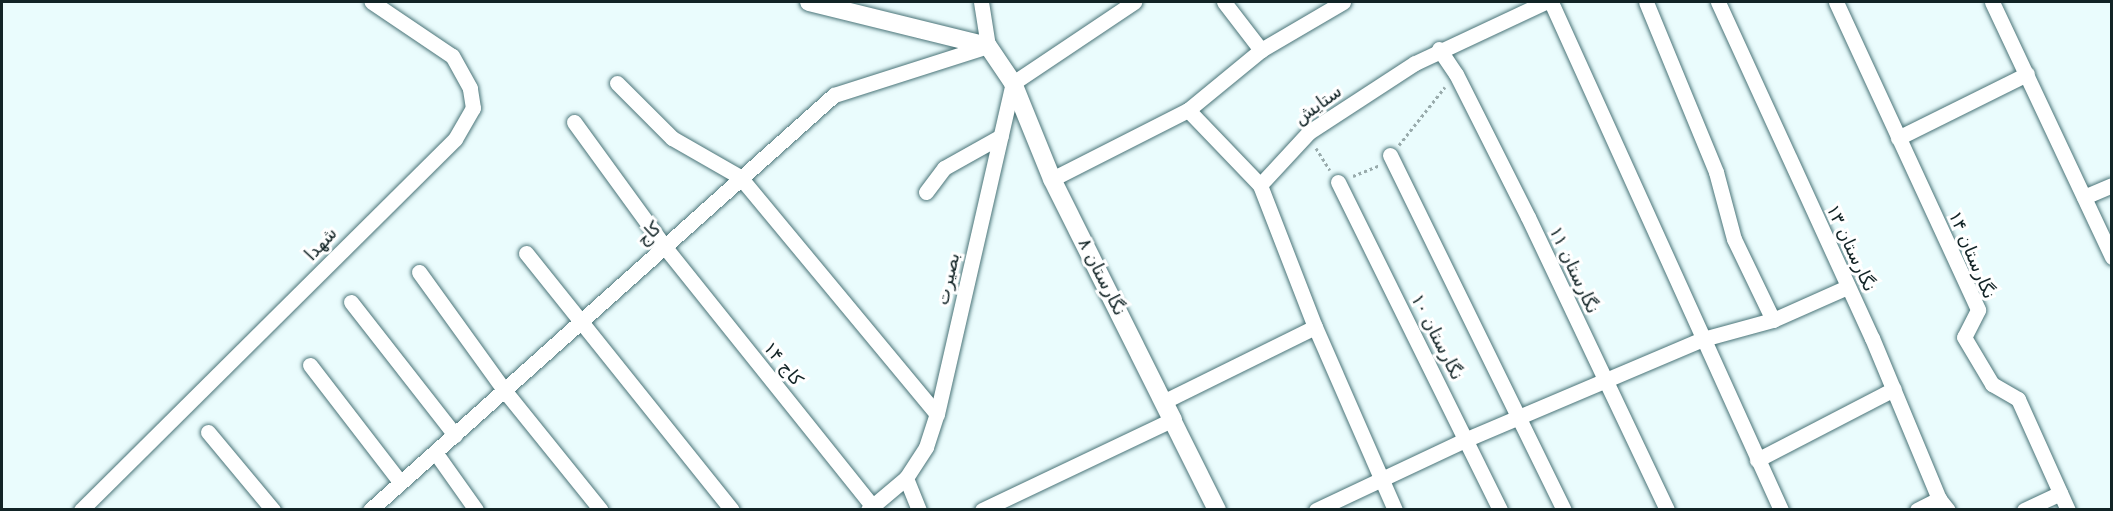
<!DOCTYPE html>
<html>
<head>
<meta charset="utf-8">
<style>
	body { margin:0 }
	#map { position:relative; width:2113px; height:511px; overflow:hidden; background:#eafcfd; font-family:"DejaVu Sans",Cairo,sans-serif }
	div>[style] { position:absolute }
	.path>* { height:3px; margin-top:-1.5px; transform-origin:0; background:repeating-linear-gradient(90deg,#99abac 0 3px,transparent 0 6px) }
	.roads { filter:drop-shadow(0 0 2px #4a7478) drop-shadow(0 0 2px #4a7478) }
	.minor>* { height:15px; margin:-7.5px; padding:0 7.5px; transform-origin:7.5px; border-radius:7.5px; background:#fff }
	.tertiary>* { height:18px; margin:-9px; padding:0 9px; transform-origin:9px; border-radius:9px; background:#fff }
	span { translate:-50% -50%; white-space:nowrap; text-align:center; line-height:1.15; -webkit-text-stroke:6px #fff; paint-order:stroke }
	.street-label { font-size:18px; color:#122426 }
	.frame { position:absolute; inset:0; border:3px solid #122426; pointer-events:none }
</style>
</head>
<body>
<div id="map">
	<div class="path">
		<i style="left:1399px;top:145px;width:74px;rotate:-51.6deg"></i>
		<i style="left:1316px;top:148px;width:26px;rotate:58deg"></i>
		<i style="left:1353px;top:176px;width:29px;rotate:-22deg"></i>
	</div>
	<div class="roads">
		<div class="minor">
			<i style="left:1224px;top:2px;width:61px;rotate:52.4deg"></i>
			<i style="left:1551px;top:2px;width:558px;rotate:65.64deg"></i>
			<i style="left:1646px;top:2px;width:184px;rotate:67.6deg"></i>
			<i style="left:1716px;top:172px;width:69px;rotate:75deg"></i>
			<i style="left:1734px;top:239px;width:90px;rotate:64.3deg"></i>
			<i style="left:1718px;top:2px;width:370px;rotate:65.4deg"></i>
			<i style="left:1872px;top:338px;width:174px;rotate:67.4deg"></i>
			<i style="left:1939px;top:499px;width:14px;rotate:51deg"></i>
			<i style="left:1836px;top:2px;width:339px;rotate:65.2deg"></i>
			<i style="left:1978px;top:310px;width:30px;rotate:117deg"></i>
			<i style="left:1964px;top:337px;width:55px;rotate:59.2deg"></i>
			<i style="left:1992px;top:384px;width:30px;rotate:30deg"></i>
			<i style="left:2018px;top:399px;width:122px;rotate:65.8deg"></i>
			<i style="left:1992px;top:2px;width:282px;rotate:64.8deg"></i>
			<i style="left:1439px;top:49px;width:30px;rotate:56deg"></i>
			<i style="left:1456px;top:74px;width:160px;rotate:63.3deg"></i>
			<i style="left:1528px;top:217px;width:324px;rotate:64.6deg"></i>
			<i style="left:617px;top:83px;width:78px;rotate:45deg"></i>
			<i style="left:672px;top:138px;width:78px;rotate:29.8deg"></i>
			<i style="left:740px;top:177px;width:308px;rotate:50.3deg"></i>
			<i style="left:1188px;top:110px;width:104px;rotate:46.2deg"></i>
			<i style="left:574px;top:122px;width:153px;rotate:54deg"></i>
			<i style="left:664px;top:246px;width:333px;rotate:51.3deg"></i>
			<i style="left:1898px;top:138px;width:144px;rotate:-26.4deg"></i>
			<i style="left:1390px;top:155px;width:395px;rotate:63.9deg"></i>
			<i style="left:1052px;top:179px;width:153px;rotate:-26.9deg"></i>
			<i style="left:1188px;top:110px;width:94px;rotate:-39.4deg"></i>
			<i style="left:1261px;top:50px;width:95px;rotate:-30.3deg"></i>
			<i style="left:1338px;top:182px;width:366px;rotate:63.7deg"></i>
			<i style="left:926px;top:192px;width:30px;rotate:-53deg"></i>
			<i style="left:944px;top:168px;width:65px;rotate:-29.3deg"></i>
			<i style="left:2084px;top:197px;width:30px;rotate:-23deg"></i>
			<i style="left:526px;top:253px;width:329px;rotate:51.3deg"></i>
			<i style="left:419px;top:272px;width:145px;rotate:54.2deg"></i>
			<i style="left:504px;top:390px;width:154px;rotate:51.1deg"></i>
			<i style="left:351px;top:302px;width:169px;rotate:52deg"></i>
			<i style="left:310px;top:365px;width:148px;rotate:52.4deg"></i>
			<i style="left:208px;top:432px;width:102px;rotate:50.2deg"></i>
			<i style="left:435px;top:452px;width:71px;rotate:54.7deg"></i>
			<i style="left:1757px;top:460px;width:154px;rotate:-27.4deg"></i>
			<i style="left:906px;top:478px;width:35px;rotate:68deg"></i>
			<i style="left:81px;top:510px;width:527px;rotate:-44.77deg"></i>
			<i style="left:455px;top:139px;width:36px;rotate:-60deg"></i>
			<i style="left:473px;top:108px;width:20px;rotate:-99deg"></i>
			<i style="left:470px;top:88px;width:37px;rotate:-119deg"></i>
			<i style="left:452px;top:56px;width:97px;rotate:-146deg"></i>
			<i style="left:370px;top:510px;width:623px;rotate:-41.81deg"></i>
			<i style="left:834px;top:95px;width:162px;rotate:-17.7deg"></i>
			<i style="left:988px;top:46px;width:45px;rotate:-99deg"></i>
			<i style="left:868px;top:510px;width:50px;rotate:-40.1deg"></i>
			<i style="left:906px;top:478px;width:37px;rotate:-57deg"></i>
			<i style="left:926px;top:447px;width:35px;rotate:-72deg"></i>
			<i style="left:937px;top:414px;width:340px;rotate:-77.1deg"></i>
			<i style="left:1013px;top:83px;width:146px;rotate:-33.8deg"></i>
			<i style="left:982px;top:510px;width:212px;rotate:-25.4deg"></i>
			<i style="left:1174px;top:419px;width:20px;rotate:-117deg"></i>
			<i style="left:1165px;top:401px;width:167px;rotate:-26.3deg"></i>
			<i style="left:1316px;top:510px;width:167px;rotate:-25.2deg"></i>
			<i style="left:1467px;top:439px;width:256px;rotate:-23deg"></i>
			<i style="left:1703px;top:339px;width:73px;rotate:-15.2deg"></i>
			<i style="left:1773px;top:320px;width:81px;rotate:-24deg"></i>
			<i style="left:1395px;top:510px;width:200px;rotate:-113.6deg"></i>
			<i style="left:1315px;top:327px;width:152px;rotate:-111.2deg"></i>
			<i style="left:1260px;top:185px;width:72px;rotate:-47.2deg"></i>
			<i style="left:1309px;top:132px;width:126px;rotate:-33.1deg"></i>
			<i style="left:1415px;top:63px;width:144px;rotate:-25.1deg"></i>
			<i style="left:1917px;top:510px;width:25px;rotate:-27deg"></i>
			<i style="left:2024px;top:510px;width:40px;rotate:-25deg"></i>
		</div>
		<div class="tertiary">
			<i style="left:809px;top:2px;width:184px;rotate:13.8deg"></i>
			<i style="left:988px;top:46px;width:45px;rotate:56deg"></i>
			<i style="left:1013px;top:83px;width:104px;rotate:67.9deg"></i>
			<i style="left:1052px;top:179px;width:370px;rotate:63.5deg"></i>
		</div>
	</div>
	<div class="street-label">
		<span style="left:1318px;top:105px;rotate:-36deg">ستایش</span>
		<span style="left:649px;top:234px;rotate:-43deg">کاج</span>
		<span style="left:321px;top:244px;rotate:-47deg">شهدا</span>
		<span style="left:1851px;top:248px;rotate:65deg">نگارستان ۱۳</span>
		<span style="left:1972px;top:255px;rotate:67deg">نگارستان ۱۴</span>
		<span style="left:1574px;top:270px;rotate:65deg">نگارستان ۱۱</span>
		<span style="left:1102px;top:277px;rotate:63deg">نگارستان ۸</span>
		<span style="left:948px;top:279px;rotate:-77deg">بصیرت</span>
		<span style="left:1437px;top:337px;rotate:63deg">نگارستان ۱۰</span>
		<span style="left:783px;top:364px;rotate:51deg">کاج ۱۴</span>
	</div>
	<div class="frame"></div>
</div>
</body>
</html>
